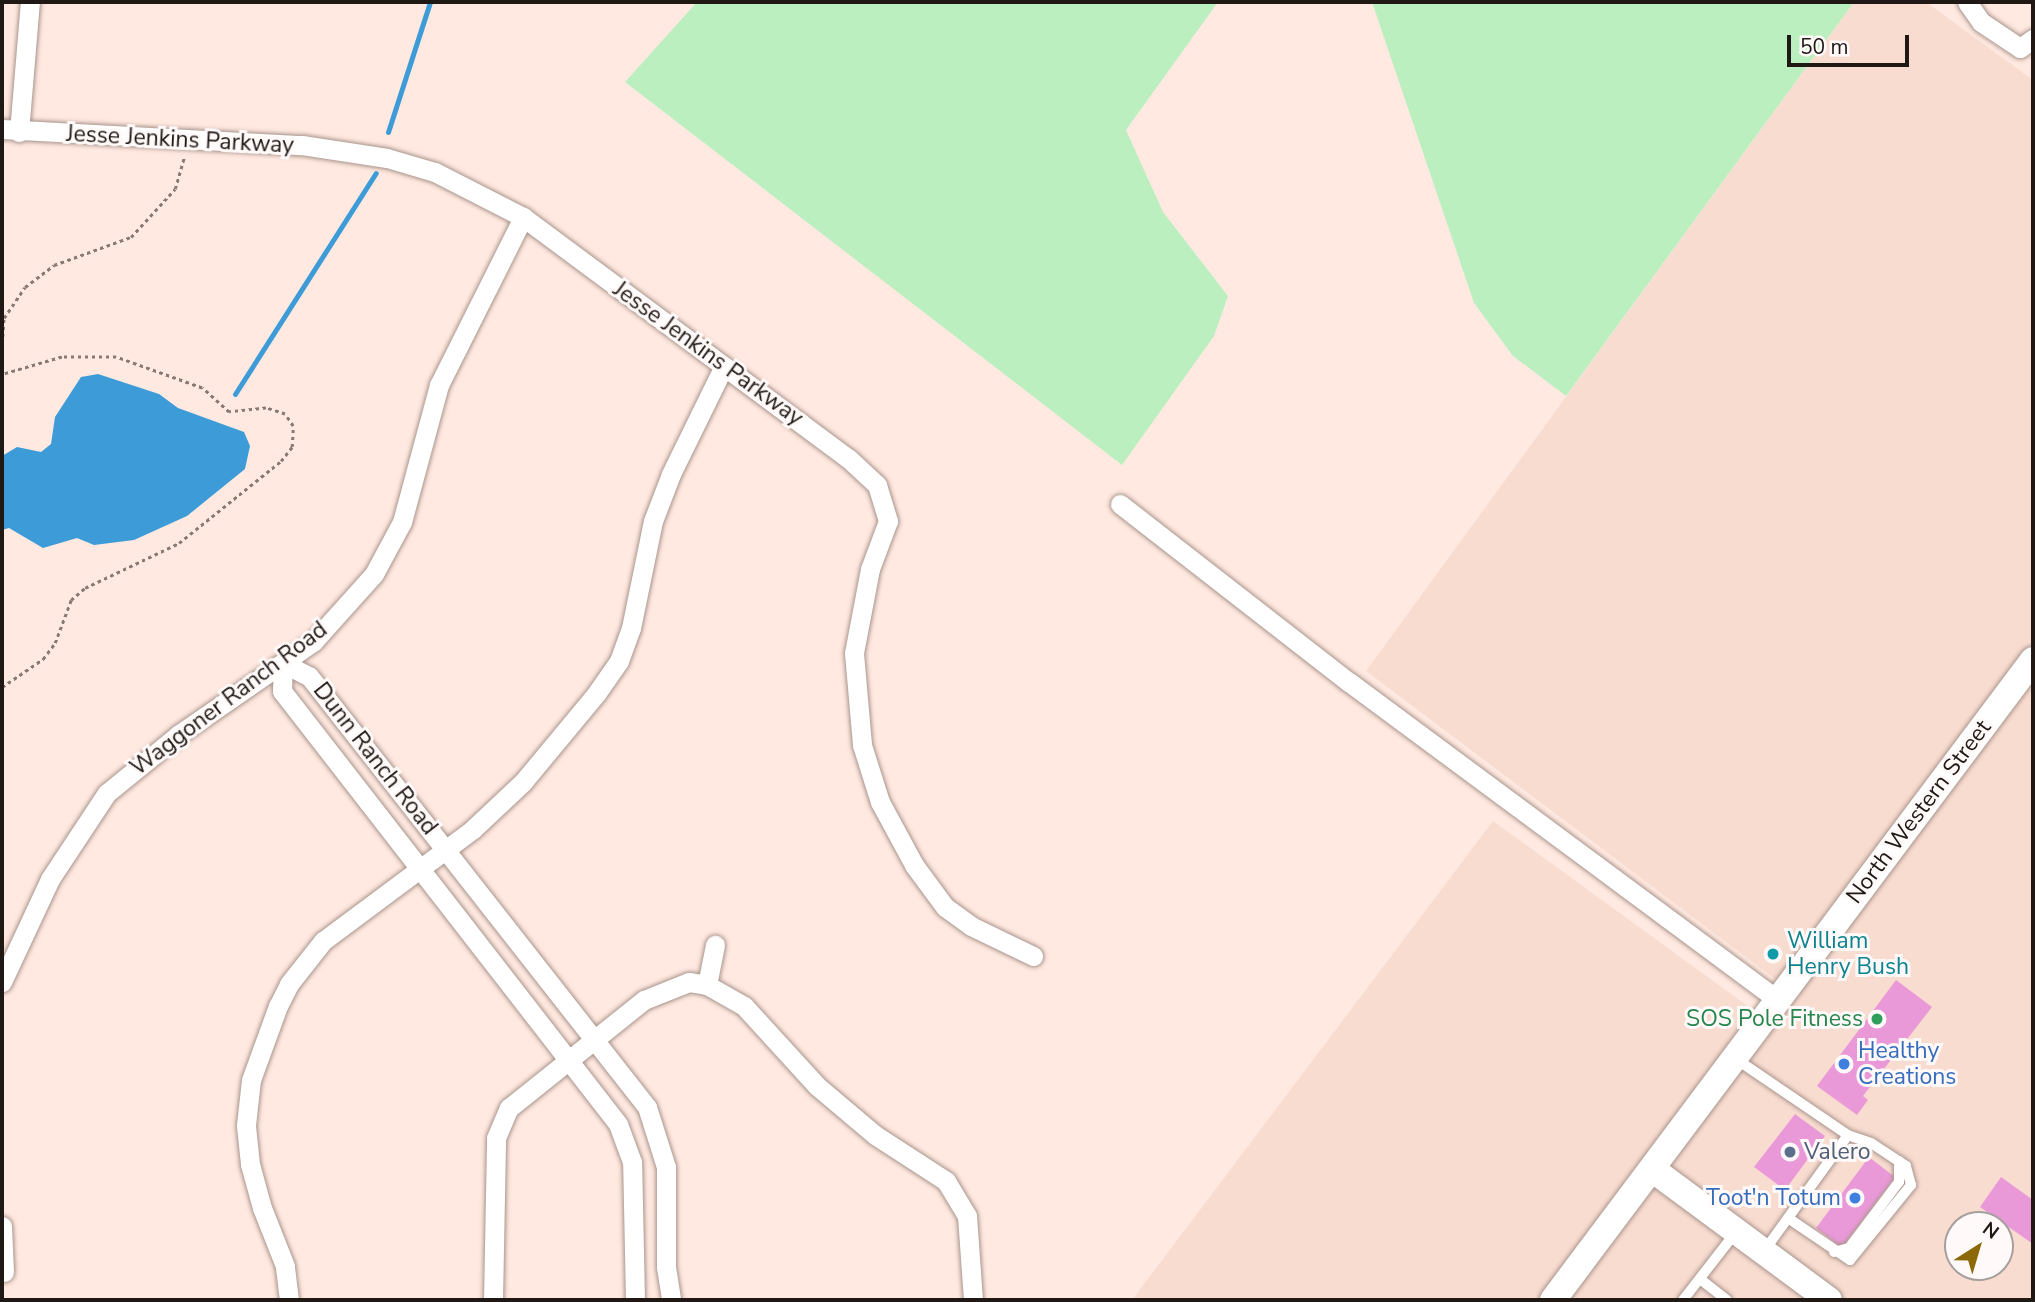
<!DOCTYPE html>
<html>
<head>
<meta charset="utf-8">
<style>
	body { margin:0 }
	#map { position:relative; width:2035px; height:1302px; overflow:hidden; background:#ffe9e0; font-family:"Nunito Sans",sans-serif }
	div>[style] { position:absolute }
	.built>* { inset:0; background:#f9dcd0 }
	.green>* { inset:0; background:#bcefc0 }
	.water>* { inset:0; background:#3d9cd7 }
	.stream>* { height:5px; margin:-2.5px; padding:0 2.5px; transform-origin:2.5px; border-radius:2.5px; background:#3d9cd7 }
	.building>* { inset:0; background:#ea99d8 }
	.path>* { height:2.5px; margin-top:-1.25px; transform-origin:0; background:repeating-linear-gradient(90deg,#877974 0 3.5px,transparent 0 7px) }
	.roads { filter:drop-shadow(0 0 2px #a9958d) drop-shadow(0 0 2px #a9958d) }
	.lane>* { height:10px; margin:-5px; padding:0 5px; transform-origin:5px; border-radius:5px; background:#fff }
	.street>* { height:19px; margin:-9.5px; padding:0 9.5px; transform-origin:9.5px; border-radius:9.5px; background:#fff }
	.secondary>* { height:26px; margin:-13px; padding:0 13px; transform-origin:13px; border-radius:13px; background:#fff }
	.dots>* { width:19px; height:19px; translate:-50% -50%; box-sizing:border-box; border:4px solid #fffaf9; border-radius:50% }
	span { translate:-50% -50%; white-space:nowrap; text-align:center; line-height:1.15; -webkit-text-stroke:6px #fffaf9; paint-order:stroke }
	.street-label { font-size:23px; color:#1f1815 }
	.culture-label { font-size:23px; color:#0d838f }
	.left { translate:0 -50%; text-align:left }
	.leisure-label { font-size:23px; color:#27864d }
	.right { translate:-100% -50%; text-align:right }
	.shop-label { font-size:23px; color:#366cbe }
	.service-label { font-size:23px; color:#4e5e75 }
	.frame { position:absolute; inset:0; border:4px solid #1f1815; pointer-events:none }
	.north { position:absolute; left:1944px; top:1211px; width:70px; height:70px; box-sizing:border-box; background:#fffaf9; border:2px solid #a5a09e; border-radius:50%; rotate:37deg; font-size:19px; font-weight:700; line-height:28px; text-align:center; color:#1f1815 }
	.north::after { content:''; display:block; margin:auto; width:24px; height:32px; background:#8c680a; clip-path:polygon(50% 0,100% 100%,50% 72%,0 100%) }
	.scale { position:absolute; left:1787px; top:35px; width:122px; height:32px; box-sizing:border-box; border:4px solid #1f1815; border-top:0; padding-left:9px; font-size:21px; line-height:24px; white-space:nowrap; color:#1f1815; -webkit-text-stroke:5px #fffaf9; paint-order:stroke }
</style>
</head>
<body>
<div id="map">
	<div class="built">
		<i style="clip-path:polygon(evenodd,1854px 2px,1926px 2px,2033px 80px,2033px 1300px,1132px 1300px,1493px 821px,1764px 1018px,1787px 988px,1366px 671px,1854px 2px,1958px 1225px,2000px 1225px,2000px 1267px,1958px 1267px,1958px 1225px)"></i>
	</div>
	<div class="green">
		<i style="clip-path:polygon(697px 2px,1218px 2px,1126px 130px,1163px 212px,1228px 296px,1214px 336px,1122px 465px,625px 82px)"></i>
		<i style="clip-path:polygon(1372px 2px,1854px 2px,1566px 396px,1513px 356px,1474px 303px)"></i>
	</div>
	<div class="water">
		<i style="clip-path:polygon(98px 374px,159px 394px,178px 408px,244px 432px,250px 446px,245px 469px,187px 516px,134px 540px,94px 545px,77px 538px,43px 548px,9px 528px,2px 530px,2px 456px,17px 447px,41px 452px,51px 444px,55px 417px,81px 377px)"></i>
	</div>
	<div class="stream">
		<i style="left:388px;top:132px;width:137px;rotate:-72.1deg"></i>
		<i style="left:235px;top:394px;width:262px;rotate:-57.5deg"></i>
	</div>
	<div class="building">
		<i style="clip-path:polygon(1896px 980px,1932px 1007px,1863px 1096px,1868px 1100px,1857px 1115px,1817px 1086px)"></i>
		<i style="clip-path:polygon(1795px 1114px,1825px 1136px,1785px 1190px,1754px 1167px)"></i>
		<i style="clip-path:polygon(1869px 1157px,1895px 1177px,1842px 1248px,1816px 1228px)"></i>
		<i style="clip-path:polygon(2001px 1177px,2033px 1200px,2033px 1244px,1980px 1207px)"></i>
	</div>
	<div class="path">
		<i style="left:2px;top:344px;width:26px;rotate:-86deg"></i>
		<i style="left:4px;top:318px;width:37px;rotate:-56deg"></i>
		<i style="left:25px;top:287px;width:36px;rotate:-37deg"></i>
		<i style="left:54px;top:265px;width:82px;rotate:-20deg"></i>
		<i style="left:131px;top:237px;width:65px;rotate:-47.5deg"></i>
		<i style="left:175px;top:189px;width:32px;rotate:-74deg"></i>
		<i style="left:2px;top:351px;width:52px;rotate:90deg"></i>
		<i style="left:2px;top:687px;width:50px;rotate:-34.3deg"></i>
		<i style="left:43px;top:659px;width:20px;rotate:-53deg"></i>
		<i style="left:55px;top:643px;width:46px;rotate:-69.6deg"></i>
		<i style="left:71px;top:600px;width:18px;rotate:-41deg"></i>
		<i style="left:85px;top:588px;width:104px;rotate:-25.6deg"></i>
		<i style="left:179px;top:543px;width:131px;rotate:-38.8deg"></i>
		<i style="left:281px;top:461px;width:18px;rotate:-52deg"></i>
		<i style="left:292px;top:447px;width:21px;rotate:-87deg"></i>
		<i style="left:293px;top:426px;width:14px;rotate:-124deg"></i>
		<i style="left:285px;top:414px;width:20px;rotate:-162deg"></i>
		<i style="left:266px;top:408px;width:37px;rotate:174deg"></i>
		<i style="left:229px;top:412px;width:36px;rotate:-138deg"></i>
		<i style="left:202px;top:388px;width:91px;rotate:-160.2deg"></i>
		<i style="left:116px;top:357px;width:54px;rotate:180deg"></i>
		<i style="left:62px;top:357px;width:60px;rotate:163.7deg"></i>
	</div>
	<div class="roads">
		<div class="lane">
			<i style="left:1736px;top:1059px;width:135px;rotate:34.2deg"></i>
			<i style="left:1848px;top:1135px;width:143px;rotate:125.9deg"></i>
			<i style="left:1788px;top:1218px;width:75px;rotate:34.1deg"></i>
			<i style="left:1850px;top:1260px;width:97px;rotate:-50.9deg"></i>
			<i style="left:1911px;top:1185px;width:20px;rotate:-105deg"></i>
			<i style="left:1906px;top:1166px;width:42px;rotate:-146.7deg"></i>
			<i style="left:1871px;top:1143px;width:24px;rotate:-161deg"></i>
			<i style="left:1834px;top:1252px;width:16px;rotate:-15deg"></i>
			<i style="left:1849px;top:1248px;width:83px;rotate:-52.9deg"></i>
			<i style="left:1899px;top:1182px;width:21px;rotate:-90deg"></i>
			<i style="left:1700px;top:1279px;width:34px;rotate:38deg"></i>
			<i style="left:1683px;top:1300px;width:86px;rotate:-52.1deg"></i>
		</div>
		<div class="street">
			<i style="left:1967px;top:2px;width:24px;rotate:55deg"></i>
			<i style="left:1981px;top:22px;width:47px;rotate:33.7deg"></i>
			<i style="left:2020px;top:48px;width:16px;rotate:-35deg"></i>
			<i style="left:2px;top:129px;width:300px;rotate:3.1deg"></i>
			<i style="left:302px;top:145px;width:86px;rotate:8.7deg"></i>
			<i style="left:387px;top:158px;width:50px;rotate:16.3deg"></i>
			<i style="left:435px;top:172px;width:99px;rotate:27.1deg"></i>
			<i style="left:523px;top:217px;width:405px;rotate:36.6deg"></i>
			<i style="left:848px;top:458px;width:40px;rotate:43deg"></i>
			<i style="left:877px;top:485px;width:38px;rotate:73deg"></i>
			<i style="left:888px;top:521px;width:51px;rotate:110.6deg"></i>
			<i style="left:870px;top:569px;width:86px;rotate:100.8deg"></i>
			<i style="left:854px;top:653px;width:92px;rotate:85deg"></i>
			<i style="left:862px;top:745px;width:60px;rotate:72.5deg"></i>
			<i style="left:880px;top:802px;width:72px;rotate:61.6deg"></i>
			<i style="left:914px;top:865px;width:52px;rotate:53.6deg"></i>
			<i style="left:945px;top:907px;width:32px;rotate:36deg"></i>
			<i style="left:971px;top:926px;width:69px;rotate:25.8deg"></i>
			<i style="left:19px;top:132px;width:130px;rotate:-85.2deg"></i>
			<i style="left:1120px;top:504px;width:290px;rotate:37.9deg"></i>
			<i style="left:1349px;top:682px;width:534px;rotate:36.55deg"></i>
			<i style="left:2px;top:982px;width:114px;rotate:-65deg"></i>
			<i style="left:50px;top:879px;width:103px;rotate:-56.5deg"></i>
			<i style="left:107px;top:793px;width:92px;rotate:-39.2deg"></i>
			<i style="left:178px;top:735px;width:164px;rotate:-34.6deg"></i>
			<i style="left:313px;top:642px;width:91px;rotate:-48.1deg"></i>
			<i style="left:374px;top:574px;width:59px;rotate:-61.7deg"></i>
			<i style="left:402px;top:522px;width:142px;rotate:-74.9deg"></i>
			<i style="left:439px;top:385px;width:188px;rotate:-63.4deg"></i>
			<i style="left:707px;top:985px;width:41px;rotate:-78.7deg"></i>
			<i style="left:2px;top:1226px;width:46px;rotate:87.5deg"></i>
			<i style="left:289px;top:1300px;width:34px;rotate:-97deg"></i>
			<i style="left:285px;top:1266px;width:62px;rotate:-111.6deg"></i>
			<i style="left:262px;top:1208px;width:46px;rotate:-105.3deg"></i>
			<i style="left:250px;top:1164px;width:39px;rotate:-96deg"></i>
			<i style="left:246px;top:1125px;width:45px;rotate:-83.7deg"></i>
			<i style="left:251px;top:1080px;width:79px;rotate:-70deg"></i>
			<i style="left:278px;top:1006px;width:25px;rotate:-63deg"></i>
			<i style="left:289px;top:984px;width:55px;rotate:-51.7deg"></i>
			<i style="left:323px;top:941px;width:187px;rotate:-36.7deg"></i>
			<i style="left:473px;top:829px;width:69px;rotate:-43.2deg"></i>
			<i style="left:523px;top:782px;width:114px;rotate:-50.3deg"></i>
			<i style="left:596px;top:694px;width:40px;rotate:-55.1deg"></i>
			<i style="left:619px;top:661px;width:35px;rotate:-70deg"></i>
			<i style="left:631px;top:628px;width:109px;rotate:-78.4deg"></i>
			<i style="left:653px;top:521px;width:50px;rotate:-69deg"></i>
			<i style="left:671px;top:474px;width:120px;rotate:-63.9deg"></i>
			<i style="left:493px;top:1300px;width:162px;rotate:-88.9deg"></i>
			<i style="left:496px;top:1138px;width:33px;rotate:-67deg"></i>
			<i style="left:509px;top:1108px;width:173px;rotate:-38.7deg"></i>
			<i style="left:644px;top:1000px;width:48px;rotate:-21.8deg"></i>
			<i style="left:689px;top:982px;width:18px;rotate:9deg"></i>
			<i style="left:707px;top:985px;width:43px;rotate:29.6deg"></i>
			<i style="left:744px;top:1006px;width:108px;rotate:47.6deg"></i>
			<i style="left:817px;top:1086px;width:76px;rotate:40.2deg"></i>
			<i style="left:875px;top:1135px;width:85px;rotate:32.9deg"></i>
			<i style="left:946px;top:1181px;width:41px;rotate:59deg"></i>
			<i style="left:967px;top:1216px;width:84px;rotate:85.9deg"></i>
			<i style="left:635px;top:1300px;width:138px;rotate:-91.2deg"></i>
			<i style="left:632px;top:1162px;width:40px;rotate:-110.2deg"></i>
			<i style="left:618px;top:1124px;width:548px;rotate:-127.81deg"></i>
			<i style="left:282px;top:691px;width:28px;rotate:-88deg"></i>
			<i style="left:283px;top:663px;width:29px;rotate:27deg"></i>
			<i style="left:309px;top:676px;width:548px;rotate:51.9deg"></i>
			<i style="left:647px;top:1107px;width:63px;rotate:72.4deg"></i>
			<i style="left:666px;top:1167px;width:100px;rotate:90deg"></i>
			<i style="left:666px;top:1267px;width:33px;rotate:81deg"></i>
		</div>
		<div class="secondary">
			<i style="left:1652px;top:1169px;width:220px;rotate:36.5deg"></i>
			<i style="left:1553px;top:1300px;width:800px;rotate:-53.13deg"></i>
		</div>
	</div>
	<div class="dots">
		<i style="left:1773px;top:954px;background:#0f9aa8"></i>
		<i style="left:1877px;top:1019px;background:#2e9e5b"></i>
		<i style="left:1844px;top:1064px;background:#3f7fe0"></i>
		<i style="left:1790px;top:1152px;background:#5c6f8a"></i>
		<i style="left:1855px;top:1198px;background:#3f7fe0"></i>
	</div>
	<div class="street-label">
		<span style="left:180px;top:140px;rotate:3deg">Jesse Jenkins Parkway</span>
		<span style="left:708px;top:354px;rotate:36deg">Jesse Jenkins Parkway</span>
		<span style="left:229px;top:699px;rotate:-37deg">Waggoner Ranch Road</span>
		<span style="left:375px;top:759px;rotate:52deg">Dunn Ranch Road</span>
		<span style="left:1919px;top:812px;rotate:-53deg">North Western Street</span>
	</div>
	<div class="culture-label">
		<span class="left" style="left:1787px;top:954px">William<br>Henry Bush</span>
	</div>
	<div class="leisure-label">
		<span class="right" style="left:1863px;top:1019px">SOS Pole Fitness</span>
	</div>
	<div class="shop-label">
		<span class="left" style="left:1858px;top:1064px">Healthy<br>Creations</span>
		<span class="right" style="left:1841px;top:1198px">Toot'n Totum</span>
	</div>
	<div class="service-label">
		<span class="left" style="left:1804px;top:1152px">Valero</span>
	</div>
	<div class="frame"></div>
	<div class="north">N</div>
	<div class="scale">50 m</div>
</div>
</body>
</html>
